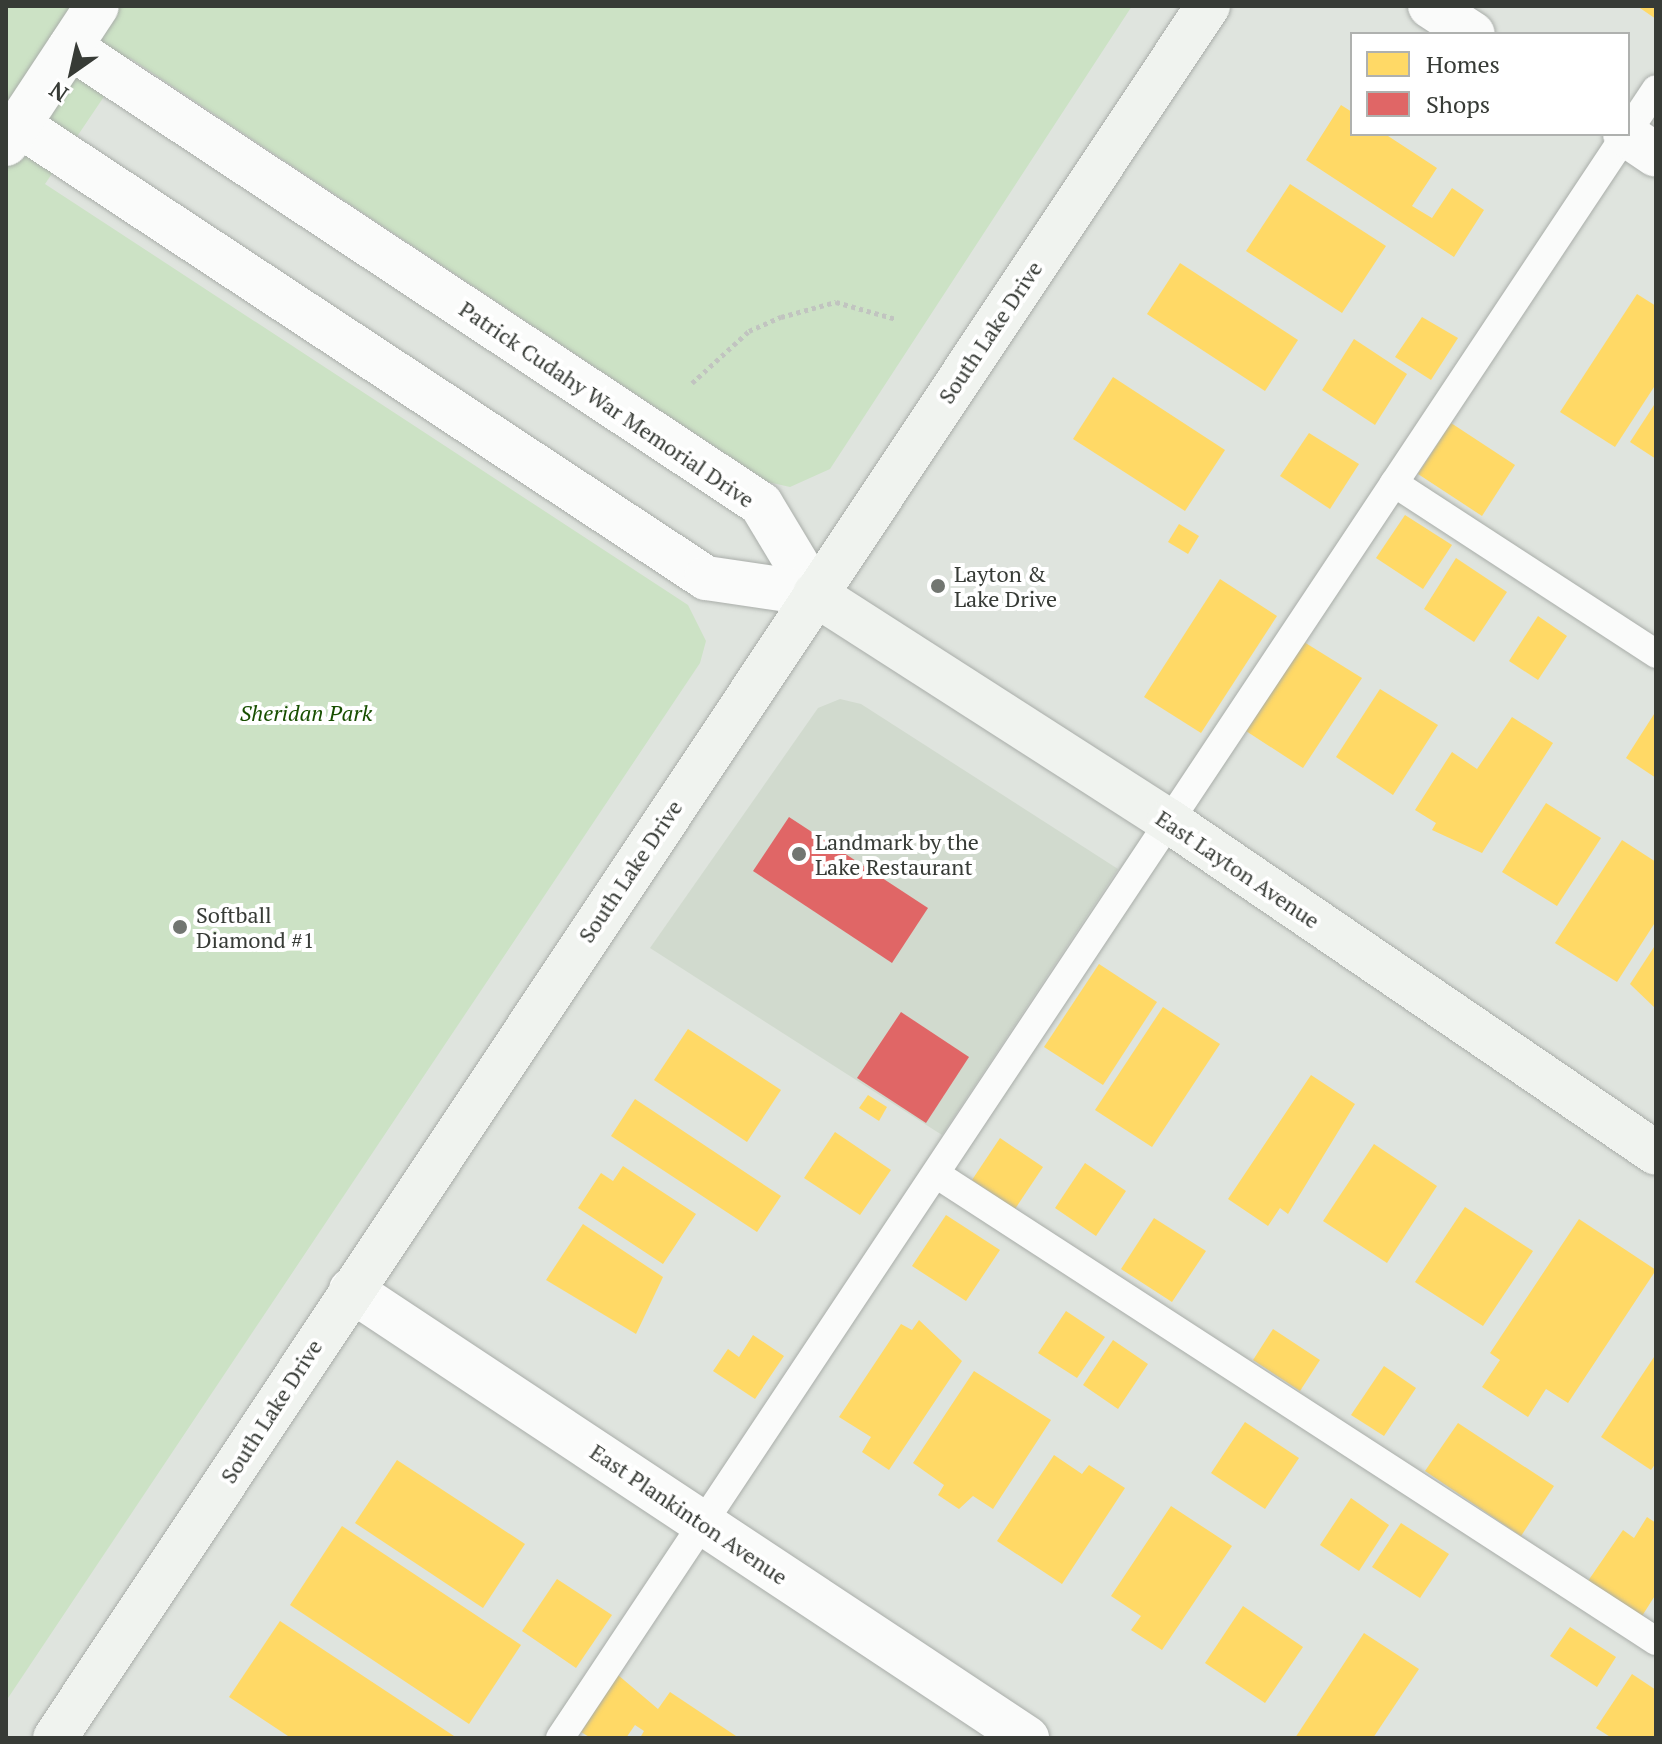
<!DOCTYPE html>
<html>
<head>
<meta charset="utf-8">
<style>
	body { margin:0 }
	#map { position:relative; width:1662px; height:1744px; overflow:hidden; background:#dfe4de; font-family:"PT Serif",serif }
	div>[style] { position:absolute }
	.built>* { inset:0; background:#d1dace }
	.green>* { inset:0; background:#cce2c5 }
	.homes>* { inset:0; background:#ffd966 }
	.shops>* { inset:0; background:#e06666 }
	.path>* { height:5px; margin-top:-2.5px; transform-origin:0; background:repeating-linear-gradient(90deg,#c1c4c0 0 4px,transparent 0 8px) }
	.roads { filter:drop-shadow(0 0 2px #a9ada9) drop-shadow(0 0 2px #a9ada9) }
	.lane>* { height:28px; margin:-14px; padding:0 14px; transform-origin:14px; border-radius:14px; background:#fafbfa }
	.street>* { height:44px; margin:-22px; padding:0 22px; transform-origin:22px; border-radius:22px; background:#fafbfa }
	.secondary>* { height:44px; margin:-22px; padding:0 22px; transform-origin:22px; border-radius:22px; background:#f0f3ef }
	.dots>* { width:22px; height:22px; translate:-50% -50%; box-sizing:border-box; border:4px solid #fff; border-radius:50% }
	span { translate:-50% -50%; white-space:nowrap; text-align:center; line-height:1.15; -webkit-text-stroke:8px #fff; paint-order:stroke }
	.street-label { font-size:22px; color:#373b36 }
	.poi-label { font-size:22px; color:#373b36 }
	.left { translate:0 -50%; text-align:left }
	.park-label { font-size:22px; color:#184f00; font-style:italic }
	.frame { position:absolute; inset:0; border:8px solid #373b36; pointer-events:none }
	.legend { position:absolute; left:1350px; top:32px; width:280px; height:104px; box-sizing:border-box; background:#fff; border:2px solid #afb1af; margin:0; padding:10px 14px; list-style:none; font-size:24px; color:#373b36 }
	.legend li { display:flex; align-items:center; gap:16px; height:40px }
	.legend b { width:40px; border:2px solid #afb1af }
	.north { position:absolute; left:32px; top:32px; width:80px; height:80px; -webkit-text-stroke:6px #fff; paint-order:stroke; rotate:214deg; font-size:22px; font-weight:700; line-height:32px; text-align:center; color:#373b36 }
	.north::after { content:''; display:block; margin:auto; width:28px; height:36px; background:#373b36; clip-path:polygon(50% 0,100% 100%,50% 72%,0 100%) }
</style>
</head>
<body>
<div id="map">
	<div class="built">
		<i style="clip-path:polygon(840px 699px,861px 704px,1118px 869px,942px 1135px,650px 948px,818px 708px)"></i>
	</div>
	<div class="green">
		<i style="clip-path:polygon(6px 6px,1132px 6px,830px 469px,790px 487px,768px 482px,130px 58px,45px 184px,688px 605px,706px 641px,700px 663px,6px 1701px)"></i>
	</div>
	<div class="homes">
		<i style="clip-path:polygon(1637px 6px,1656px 6px,1656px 19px)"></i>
		<i style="clip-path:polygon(1341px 105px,1352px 112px,1352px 134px,1385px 134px,1437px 168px,1412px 206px,1432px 218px,1452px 188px,1484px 210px,1454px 257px,1306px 160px)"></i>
		<i style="clip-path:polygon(1290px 184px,1386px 246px,1342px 313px,1246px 251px)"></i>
		<i style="clip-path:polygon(1180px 263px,1298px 340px,1265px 391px,1147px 314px)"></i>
		<i style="clip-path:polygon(1637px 294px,1656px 306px,1656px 384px,1615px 447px,1560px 412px)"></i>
		<i style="clip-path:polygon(1422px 317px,1458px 338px,1431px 380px,1395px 357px)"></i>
		<i style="clip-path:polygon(1354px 339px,1407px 374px,1375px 425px,1322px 390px)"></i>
		<i style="clip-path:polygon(1113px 377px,1225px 450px,1185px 511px,1073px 439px)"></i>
		<i style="clip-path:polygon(1656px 402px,1656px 459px,1630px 442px)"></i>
		<i style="clip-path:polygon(1451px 423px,1515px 465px,1482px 516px,1418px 474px)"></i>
		<i style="clip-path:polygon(1309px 433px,1359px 464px,1330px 509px,1280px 476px)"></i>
		<i style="clip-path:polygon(1405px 515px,1452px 545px,1423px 589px,1376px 558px)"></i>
		<i style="clip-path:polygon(1179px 524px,1199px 536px,1188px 554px,1168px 542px)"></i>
		<i style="clip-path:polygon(1456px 558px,1507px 592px,1474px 642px,1424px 609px)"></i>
		<i style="clip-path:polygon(1220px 579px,1277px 616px,1201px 733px,1144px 697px)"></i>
		<i style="clip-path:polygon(1538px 616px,1567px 636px,1538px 680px,1509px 661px)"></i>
		<i style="clip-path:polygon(1304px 642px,1362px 678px,1303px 768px,1246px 731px)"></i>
		<i style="clip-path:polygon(1380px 689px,1438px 725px,1393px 795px,1336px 757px)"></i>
		<i style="clip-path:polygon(1656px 711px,1656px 778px,1626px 758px)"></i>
		<i style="clip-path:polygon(1512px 717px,1553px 743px,1482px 853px,1432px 830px,1436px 823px,1415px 810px,1452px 752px,1477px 769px)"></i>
		<i style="clip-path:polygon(1546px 803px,1601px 838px,1557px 906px,1502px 872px)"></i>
		<i style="clip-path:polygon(1622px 840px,1656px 862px,1656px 921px,1617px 982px,1555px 943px)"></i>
		<i style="clip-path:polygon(1656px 944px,1656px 1009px,1630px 984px)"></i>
		<i style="clip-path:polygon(1099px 964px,1157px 1002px,1103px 1085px,1044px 1047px)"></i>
		<i style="clip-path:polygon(1163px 1007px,1220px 1044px,1152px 1147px,1095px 1110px)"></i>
		<i style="clip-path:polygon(688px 1029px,781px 1090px,747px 1142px,654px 1080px)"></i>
		<i style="clip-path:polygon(1311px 1075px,1355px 1104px,1288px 1214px,1280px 1208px,1268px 1226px,1228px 1199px)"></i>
		<i style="clip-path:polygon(868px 1095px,887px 1107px,879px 1121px,859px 1108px)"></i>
		<i style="clip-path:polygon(635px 1099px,781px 1196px,757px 1232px,611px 1136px)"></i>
		<i style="clip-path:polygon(835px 1132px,891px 1170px,860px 1215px,804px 1178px)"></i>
		<i style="clip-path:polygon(1000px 1138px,1043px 1167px,1015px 1209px,972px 1180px)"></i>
		<i style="clip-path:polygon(1374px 1144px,1437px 1186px,1387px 1263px,1323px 1221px)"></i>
		<i style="clip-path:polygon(1085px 1163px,1126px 1191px,1096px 1236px,1055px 1208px)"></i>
		<i style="clip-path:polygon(623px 1166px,696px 1214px,663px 1264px,578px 1208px,601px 1173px,613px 1181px)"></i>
		<i style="clip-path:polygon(1465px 1207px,1533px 1251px,1483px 1326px,1415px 1282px)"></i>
		<i style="clip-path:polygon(946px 1215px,1000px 1250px,966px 1301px,912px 1266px)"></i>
		<i style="clip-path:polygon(1154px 1218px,1206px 1251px,1172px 1302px,1121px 1269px)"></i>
		<i style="clip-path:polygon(1579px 1219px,1656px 1270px,1568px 1403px,1546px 1389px,1528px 1417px,1482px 1387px,1500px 1360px,1490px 1353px)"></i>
		<i style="clip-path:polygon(583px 1224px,663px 1277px,636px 1334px,546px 1280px)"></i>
		<i style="clip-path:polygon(1066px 1311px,1105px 1337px,1077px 1378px,1038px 1353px)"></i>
		<i style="clip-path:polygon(919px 1320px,962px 1361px,889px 1470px,862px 1452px,871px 1437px,839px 1417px,901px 1324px,912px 1330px)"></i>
		<i style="clip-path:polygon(1273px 1329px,1320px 1360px,1300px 1391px,1253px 1360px)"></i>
		<i style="clip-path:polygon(753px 1335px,784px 1356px,755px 1399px,713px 1371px,728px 1349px,739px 1357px)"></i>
		<i style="clip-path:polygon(1113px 1340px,1148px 1364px,1118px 1409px,1083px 1385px)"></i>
		<i style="clip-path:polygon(1656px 1354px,1656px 1463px,1651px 1470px,1601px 1437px)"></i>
		<i style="clip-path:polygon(1384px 1366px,1416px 1388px,1384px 1436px,1351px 1415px)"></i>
		<i style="clip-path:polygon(974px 1371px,1051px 1420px,993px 1509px,973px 1496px,959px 1509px,938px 1495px,944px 1485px,913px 1463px)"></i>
		<i style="clip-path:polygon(1245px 1422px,1299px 1458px,1265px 1509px,1211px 1473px)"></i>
		<i style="clip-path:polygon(1458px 1423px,1554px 1486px,1521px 1536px,1425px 1471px)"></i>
		<i style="clip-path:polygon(1054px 1455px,1082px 1474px,1089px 1465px,1125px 1488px,1062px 1584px,997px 1541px)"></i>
		<i style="clip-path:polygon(397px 1460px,525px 1544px,483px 1608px,355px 1523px)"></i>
		<i style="clip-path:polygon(1351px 1498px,1389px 1525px,1359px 1571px,1320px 1545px)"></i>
		<i style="clip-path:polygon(1171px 1506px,1232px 1546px,1162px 1650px,1131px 1630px,1141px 1616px,1111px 1596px)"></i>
		<i style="clip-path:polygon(1647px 1517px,1656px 1523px,1656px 1594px,1642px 1616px,1588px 1581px,1623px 1530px,1634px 1538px)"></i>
		<i style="clip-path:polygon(1401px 1523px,1449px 1554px,1420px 1598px,1372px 1567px)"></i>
		<i style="clip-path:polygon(342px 1526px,521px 1645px,469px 1724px,290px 1605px)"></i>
		<i style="clip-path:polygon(557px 1579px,612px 1615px,576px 1668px,522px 1631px)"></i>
		<i style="clip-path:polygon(1243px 1606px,1303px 1647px,1265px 1703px,1205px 1663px)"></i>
		<i style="clip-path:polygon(280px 1621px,457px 1738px,291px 1738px,229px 1697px)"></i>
		<i style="clip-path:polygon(1570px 1627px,1616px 1657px,1597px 1687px,1550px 1656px)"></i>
		<i style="clip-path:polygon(1364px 1633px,1419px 1669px,1373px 1738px,1295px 1738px)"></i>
		<i style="clip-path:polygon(1632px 1674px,1656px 1690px,1656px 1738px,1612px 1738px,1596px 1728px)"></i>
		<i style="clip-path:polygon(618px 1675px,658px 1709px,670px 1692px,739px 1738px,640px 1738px,644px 1731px,635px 1725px,626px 1738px,591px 1738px,581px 1732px)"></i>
	</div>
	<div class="shops">
		<i style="clip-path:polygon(789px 817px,928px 908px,892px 963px,753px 871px)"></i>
		<i style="clip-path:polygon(901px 1012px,969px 1057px,926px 1123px,857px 1078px)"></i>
	</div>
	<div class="path">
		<i style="left:692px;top:383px;width:77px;rotate:-42.4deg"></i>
		<i style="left:749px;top:331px;width:35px;rotate:-24deg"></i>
		<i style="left:781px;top:317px;width:57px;rotate:-15.3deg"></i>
		<i style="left:836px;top:302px;width:62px;rotate:15.8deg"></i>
	</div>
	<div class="roads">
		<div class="lane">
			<i style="left:1628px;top:131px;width:50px;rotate:-56.3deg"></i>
			<i style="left:1394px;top:483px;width:313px;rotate:33.1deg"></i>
			<i style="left:936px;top:1174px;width:858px;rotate:32.97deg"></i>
			<i style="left:560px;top:1738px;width:1926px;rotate:-56.39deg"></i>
		</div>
		<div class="street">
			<i style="left:1430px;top:6px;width:51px;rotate:33.1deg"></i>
			<i style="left:70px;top:47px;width:828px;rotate:33.48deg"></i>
			<i style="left:761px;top:504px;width:105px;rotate:59deg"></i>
			<i style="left:19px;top:125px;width:823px;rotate:33.4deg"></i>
			<i style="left:706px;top:578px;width:110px;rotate:8.4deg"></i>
			<i style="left:1625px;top:134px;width:37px;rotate:34deg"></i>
			<i style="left:6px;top:144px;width:165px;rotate:-56.6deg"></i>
			<i style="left:351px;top:1290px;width:811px;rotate:33.53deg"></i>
		</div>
		<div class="secondary">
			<i style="left:815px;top:594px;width:421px;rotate:32.7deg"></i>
			<i style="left:1169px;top:821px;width:589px;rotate:34.28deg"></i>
			<i style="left:55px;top:1738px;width:2081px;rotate:-56.35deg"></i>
		</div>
	</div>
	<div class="dots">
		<i style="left:938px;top:586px;background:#727671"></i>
		<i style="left:799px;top:854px;background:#727671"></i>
		<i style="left:180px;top:927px;background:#727671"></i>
	</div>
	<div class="street-label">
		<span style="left:990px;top:332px;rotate:-56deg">South Lake Drive</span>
		<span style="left:607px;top:404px;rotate:34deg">Patrick Cudahy War Memorial Drive</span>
		<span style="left:1238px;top:869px;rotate:34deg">East Layton Avenue</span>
		<span style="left:630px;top:871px;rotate:-56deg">South Lake Drive</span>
		<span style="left:271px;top:1411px;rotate:-57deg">South Lake Drive</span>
		<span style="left:689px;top:1514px;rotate:34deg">East Plankinton Avenue</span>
	</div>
	<div class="poi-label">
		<span class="left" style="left:954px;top:586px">Layton &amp;<br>Lake Drive</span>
		<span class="left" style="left:815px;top:854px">Landmark by the<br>Lake Restaurant</span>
		<span class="left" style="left:196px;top:927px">Softball<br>Diamond #1</span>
	</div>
	<div class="park-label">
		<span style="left:306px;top:713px">Sheridan Park</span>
	</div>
	<div class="frame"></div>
	<ul class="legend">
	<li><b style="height:22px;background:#ffd966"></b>Homes</li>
	<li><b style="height:22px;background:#e06666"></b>Shops</li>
	</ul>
	<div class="north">N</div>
</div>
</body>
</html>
